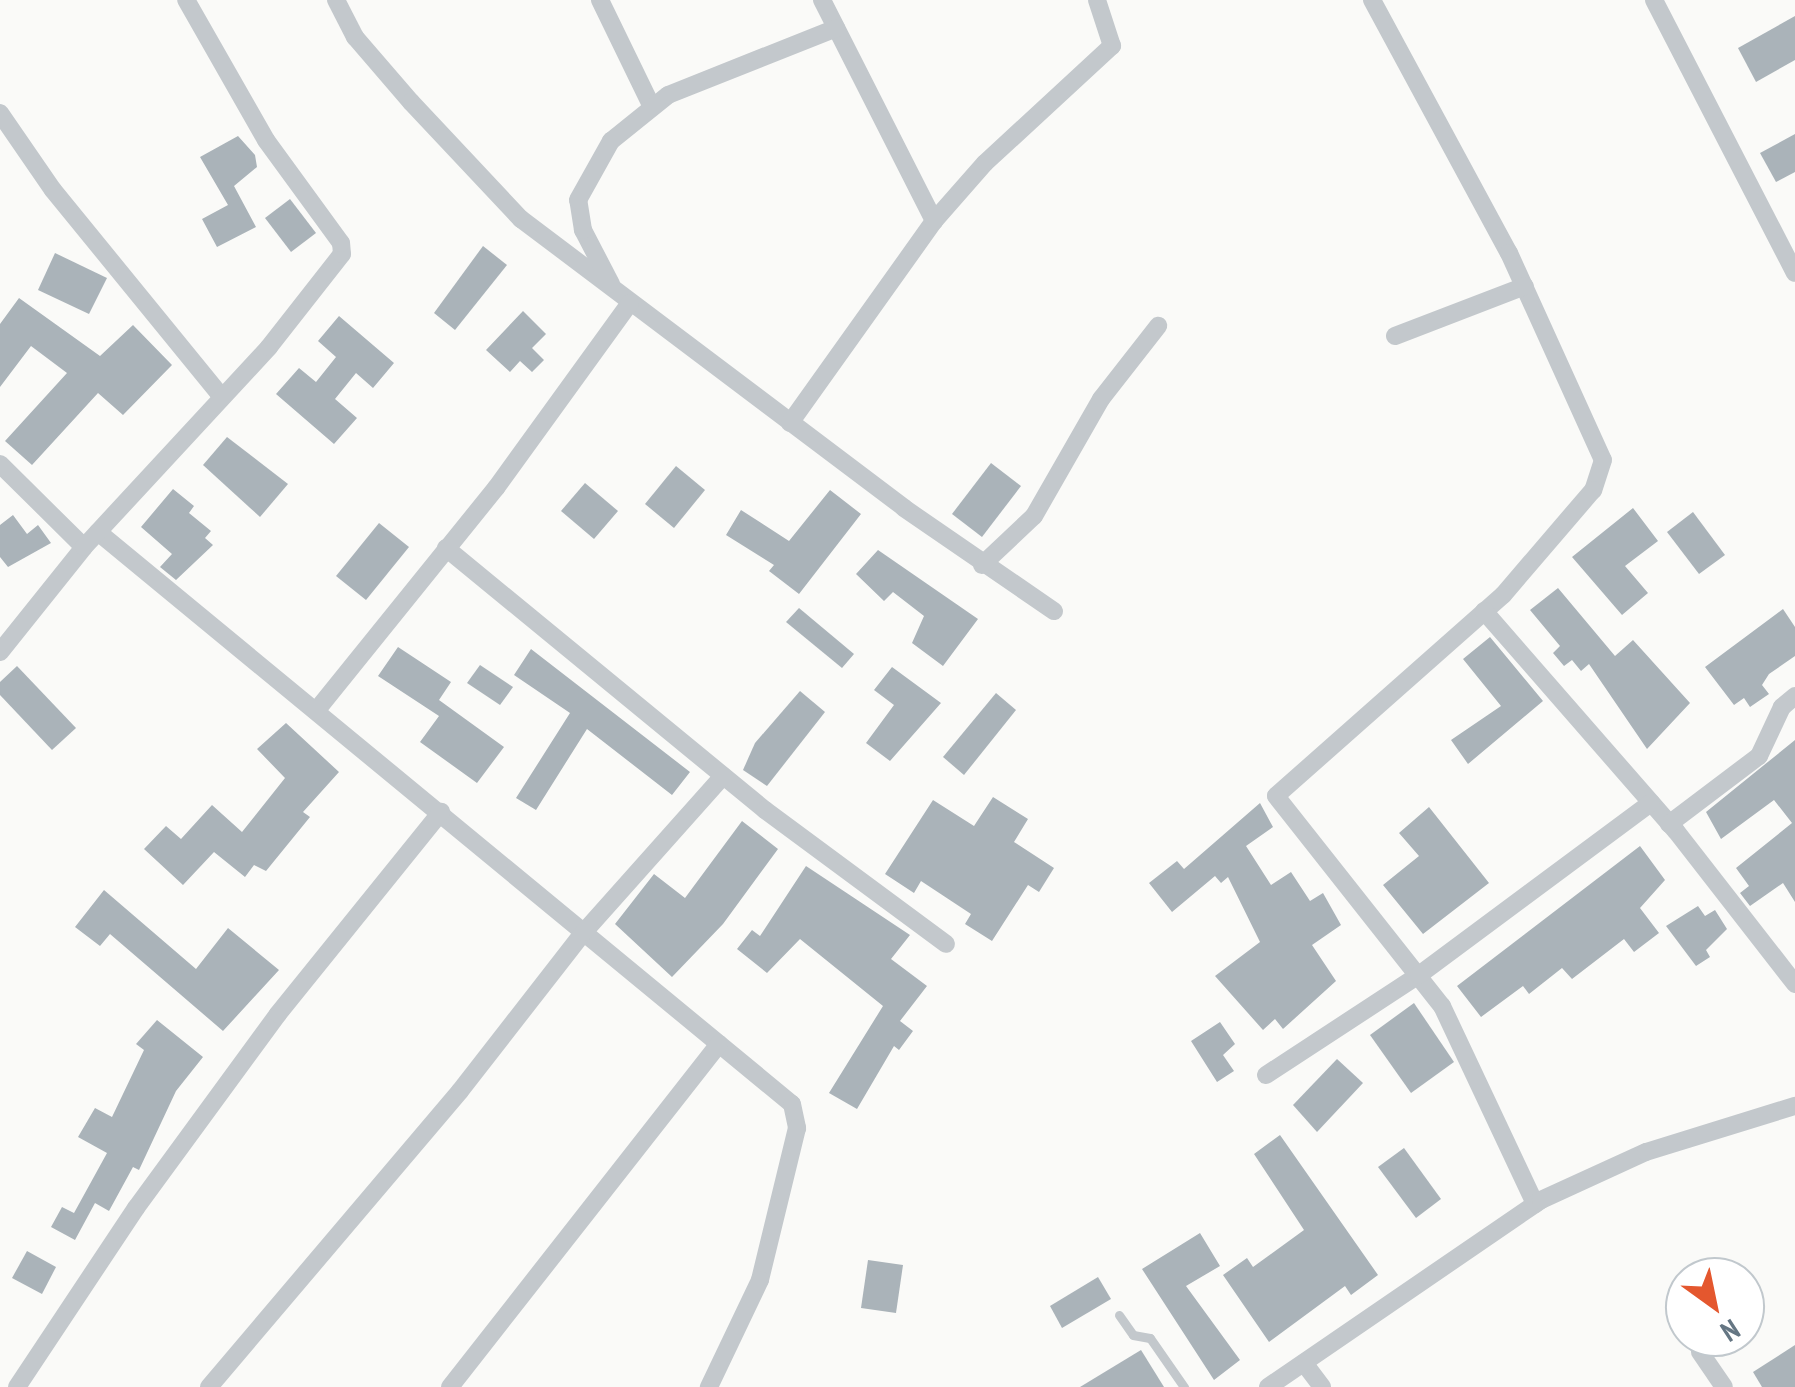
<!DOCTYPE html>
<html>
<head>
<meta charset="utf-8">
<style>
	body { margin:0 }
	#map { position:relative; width:1795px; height:1387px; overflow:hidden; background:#fafaf8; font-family:"PT Sans Narrow",sans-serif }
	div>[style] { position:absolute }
	.building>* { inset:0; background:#aab3b9 }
	.service>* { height:9px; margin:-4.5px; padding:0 4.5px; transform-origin:4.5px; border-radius:4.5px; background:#c3c8cc }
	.minor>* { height:18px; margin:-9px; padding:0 9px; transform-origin:9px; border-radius:9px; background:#c3c8cc }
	span { translate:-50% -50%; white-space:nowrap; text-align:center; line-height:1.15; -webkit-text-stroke:10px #fff; paint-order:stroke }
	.north { position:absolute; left:1665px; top:1257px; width:100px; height:100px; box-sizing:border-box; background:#fff; border:2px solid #c1c8cd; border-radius:50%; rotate:147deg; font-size:28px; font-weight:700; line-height:40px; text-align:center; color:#657683 }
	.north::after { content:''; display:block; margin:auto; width:35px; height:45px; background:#e4572e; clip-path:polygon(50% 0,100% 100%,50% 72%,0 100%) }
</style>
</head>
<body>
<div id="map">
	<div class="building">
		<i style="clip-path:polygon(1795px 16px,1795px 60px,1756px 82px,1738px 48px)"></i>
		<i style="clip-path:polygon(1795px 134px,1795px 172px,1776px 182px,1760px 153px)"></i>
		<i style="clip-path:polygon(238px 136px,255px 155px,257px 167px,234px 186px,256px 227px,217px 247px,202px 219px,228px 205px,200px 157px)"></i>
		<i style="clip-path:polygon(290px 199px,316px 233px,291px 252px,265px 218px)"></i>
		<i style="clip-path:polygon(483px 246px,507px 265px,455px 330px,434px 313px)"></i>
		<i style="clip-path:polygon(55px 253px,107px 278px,89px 314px,38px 290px)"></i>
		<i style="clip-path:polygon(19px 298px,100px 356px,133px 325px,172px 365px,123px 415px,98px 393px,32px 465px,5px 441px,67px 373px,31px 346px,0 387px,0 324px)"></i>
		<i style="clip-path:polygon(523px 311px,546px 334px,532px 348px,544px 360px,532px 372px,520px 361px,510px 372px,486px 350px)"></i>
		<i style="clip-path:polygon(339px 316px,394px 363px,373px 388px,356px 373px,335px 399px,357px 418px,334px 444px,276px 394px,299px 368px,316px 382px,336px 357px,318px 341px)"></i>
		<i style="clip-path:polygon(227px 437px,288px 484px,260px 517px,203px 465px)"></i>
		<i style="clip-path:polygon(991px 463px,1021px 486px,982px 537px,952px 514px)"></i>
		<i style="clip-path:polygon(676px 466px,705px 490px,674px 528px,645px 504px)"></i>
		<i style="clip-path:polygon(585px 483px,618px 511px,594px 539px,561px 511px)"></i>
		<i style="clip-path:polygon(173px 489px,194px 506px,189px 513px,211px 531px,205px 538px,213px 545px,176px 580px,160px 567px,172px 554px,141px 527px)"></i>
		<i style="clip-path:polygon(830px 490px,861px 514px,799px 594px,769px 571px,774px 565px,726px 535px,741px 510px,789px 541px)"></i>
		<i style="clip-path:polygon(1633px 508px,1658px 541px,1625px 566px,1648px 593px,1622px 615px,1572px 557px)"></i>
		<i style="clip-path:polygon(1693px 512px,1725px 555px,1699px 574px,1667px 532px)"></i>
		<i style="clip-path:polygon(13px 515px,27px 534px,38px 525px,51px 543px,8px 567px,0 557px,0 525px)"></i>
		<i style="clip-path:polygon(379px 523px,409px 547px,366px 600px,336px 576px)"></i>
		<i style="clip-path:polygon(878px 550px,978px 619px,943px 666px,912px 643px,924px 616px,893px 592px,884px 601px,856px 574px)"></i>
		<i style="clip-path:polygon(1558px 588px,1615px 656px,1633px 640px,1690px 703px,1647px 749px,1589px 664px,1581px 671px,1572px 660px,1564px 666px,1553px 653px,1560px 646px,1530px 610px)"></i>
		<i style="clip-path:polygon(799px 608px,854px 654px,842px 668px,786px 622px)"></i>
		<i style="clip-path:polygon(1783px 609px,1795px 627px,1795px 656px,1769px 674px,1762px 685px,1769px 694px,1750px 707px,1744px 698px,1734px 705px,1705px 667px)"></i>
		<i style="clip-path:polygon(1490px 637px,1543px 701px,1468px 764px,1451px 740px,1501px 706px,1463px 659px)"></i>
		<i style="clip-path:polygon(398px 647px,451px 682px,439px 700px,504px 747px,477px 783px,420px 742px,439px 716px,378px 676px)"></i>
		<i style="clip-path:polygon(531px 649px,690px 772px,672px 795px,587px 729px,536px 810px,516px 798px,570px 713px,514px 675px)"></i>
		<i style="clip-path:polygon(480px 665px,513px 687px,500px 705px,467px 683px)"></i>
		<i style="clip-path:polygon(17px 666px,76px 728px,52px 750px,0 695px,0 682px)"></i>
		<i style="clip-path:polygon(892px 667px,941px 703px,890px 761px,866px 743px,894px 705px,874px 690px)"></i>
		<i style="clip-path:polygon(800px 691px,825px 712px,767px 786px,743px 770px,755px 743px)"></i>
		<i style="clip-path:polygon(996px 693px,1016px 710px,964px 775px,943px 757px)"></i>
		<i style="clip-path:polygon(286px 723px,339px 772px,303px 812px,310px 817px,266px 871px,254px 865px,245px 877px,214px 852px,183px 885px,144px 849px,166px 826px,181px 839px,212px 805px,242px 832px,285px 778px,257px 749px)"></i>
		<i style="clip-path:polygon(1795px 740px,1795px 902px,1783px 883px,1750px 906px,1740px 893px,1749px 886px,1736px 868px,1792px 823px,1774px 800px,1721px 839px,1706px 812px)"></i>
		<i style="clip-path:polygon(993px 797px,1028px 819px,1014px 842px,1054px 868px,1039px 892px,1028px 885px,992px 941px,965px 924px,971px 914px,921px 881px,914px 893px,885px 874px,933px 800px,974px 826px)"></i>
		<i style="clip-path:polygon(1260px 803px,1273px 827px,1246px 846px,1271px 885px,1291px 872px,1310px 901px,1323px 893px,1341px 925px,1312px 945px,1336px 981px,1283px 1029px,1275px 1019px,1263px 1030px,1215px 976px,1260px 942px,1228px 877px,1221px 883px,1215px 876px,1172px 912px,1149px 883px,1177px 861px,1184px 869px)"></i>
		<i style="clip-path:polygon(1429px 807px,1489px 883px,1423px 934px,1383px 885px,1419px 856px,1399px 833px)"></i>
		<i style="clip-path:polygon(742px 821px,778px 849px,723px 924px,672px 977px,615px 924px,654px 874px,685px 898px)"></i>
		<i style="clip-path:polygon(1640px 846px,1665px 880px,1640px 908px,1659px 933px,1634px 952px,1624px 939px,1572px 979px,1562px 968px,1529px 994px,1523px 986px,1481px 1017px,1457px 986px)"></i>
		<i style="clip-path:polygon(806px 866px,910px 935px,891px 959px,927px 986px,900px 1021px,913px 1031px,899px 1050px,894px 1046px,857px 1109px,829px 1093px,883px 1006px,800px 939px,767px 973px,737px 949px,752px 930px,760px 936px)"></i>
		<i style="clip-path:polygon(104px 890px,196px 969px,228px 928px,279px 970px,223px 1031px,110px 934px,100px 946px,75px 927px)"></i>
		<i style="clip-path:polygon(1698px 906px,1705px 916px,1715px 910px,1727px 929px,1706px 950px,1710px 957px,1696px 966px,1666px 926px)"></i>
		<i style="clip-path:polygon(1414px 1003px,1454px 1062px,1411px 1093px,1370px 1035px)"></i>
		<i style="clip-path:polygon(157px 1020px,203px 1057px,176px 1091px,139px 1170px,133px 1167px,109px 1211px,95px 1203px,75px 1240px,51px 1227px,62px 1207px,74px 1213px,107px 1153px,78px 1137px,95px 1108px,112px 1117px,144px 1050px,136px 1044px)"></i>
		<i style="clip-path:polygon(1220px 1022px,1235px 1044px,1223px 1055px,1234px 1071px,1217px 1082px,1191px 1041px)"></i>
		<i style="clip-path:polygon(1337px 1059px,1363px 1083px,1317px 1132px,1293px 1105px)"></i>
		<i style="clip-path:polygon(1280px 1135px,1378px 1275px,1351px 1295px,1345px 1286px,1269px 1342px,1223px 1275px,1247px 1258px,1253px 1267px,1304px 1230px,1254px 1154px)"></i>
		<i style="clip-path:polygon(1404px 1148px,1441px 1199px,1416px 1218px,1378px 1167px)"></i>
		<i style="clip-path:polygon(1200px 1233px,1220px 1266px,1186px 1286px,1240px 1360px,1214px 1380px,1142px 1269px)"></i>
		<i style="clip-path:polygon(27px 1251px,56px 1267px,42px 1294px,12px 1278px)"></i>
		<i style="clip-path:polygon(868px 1260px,903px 1265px,896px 1313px,861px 1308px)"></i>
		<i style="clip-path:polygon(1098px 1277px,1111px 1299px,1062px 1328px,1050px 1306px)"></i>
		<i style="clip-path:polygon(1795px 1345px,1795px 1387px,1762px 1387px,1753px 1372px)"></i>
		<i style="clip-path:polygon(1141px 1350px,1164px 1387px,1080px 1387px)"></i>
	</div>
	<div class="service">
		<i style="left:1119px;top:1315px;width:24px;rotate:55deg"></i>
		<i style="left:1133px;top:1335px;width:17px;rotate:10deg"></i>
		<i style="left:1150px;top:1338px;width:60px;rotate:55.2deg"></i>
	</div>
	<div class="minor">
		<i style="left:336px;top:0;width:42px;rotate:62.8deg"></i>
		<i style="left:355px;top:37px;width:86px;rotate:49.3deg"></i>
		<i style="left:411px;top:102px;width:161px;rotate:46.8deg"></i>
		<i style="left:521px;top:219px;width:480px;rotate:37deg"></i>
		<i style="left:904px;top:508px;width:182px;rotate:34.5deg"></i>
		<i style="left:600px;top:0;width:119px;rotate:64.1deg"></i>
		<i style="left:822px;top:0;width:248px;rotate:63.1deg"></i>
		<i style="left:1372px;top:0;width:288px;rotate:61.6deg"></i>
		<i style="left:1509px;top:253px;width:227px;rotate:65.6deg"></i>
		<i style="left:1603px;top:460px;width:32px;rotate:108deg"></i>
		<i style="left:1593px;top:490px;width:138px;rotate:130.6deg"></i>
		<i style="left:1503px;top:595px;width:303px;rotate:138.5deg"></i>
		<i style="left:1276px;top:796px;width:268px;rotate:51.7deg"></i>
		<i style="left:1442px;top:1006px;width:219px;rotate:64.8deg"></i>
		<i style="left:1654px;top:0;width:307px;rotate:62.7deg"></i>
		<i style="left:0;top:113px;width:93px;rotate:55.5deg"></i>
		<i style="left:53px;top:190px;width:266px;rotate:50.8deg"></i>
		<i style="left:611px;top:284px;width:61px;rotate:-117.4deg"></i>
		<i style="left:583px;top:230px;width:30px;rotate:-99deg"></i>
		<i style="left:578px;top:200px;width:68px;rotate:-60.8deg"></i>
		<i style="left:611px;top:141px;width:73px;rotate:-38.9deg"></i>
		<i style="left:668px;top:95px;width:181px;rotate:-21.7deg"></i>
		<i style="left:1395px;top:336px;width:139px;rotate:-21deg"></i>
		<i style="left:790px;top:423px;width:248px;rotate:-54.5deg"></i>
		<i style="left:934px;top:221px;width:77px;rotate:-48.7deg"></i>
		<i style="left:985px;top:163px;width:173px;rotate:-42.7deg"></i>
		<i style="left:1112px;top:46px;width:48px;rotate:-108.1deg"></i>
		<i style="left:0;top:464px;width:118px;rotate:44.7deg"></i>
		<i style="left:98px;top:532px;width:899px;rotate:39.5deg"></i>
		<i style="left:792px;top:1104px;width:25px;rotate:78deg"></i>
		<i style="left:797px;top:1128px;width:156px;rotate:103.7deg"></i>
		<i style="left:760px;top:1280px;width:119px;rotate:115.5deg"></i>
		<i style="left:446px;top:548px;width:413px;rotate:39.4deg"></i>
		<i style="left:765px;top:810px;width:225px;rotate:36.5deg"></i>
		<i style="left:982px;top:565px;width:71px;rotate:-43.3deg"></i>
		<i style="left:1034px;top:516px;width:135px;rotate:-60.2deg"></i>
		<i style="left:1101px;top:399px;width:93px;rotate:-52deg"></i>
		<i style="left:1484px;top:611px;width:292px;rotate:48.9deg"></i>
		<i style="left:1676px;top:831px;width:194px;rotate:52.1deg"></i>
		<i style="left:0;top:652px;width:134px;rotate:-51.3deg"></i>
		<i style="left:84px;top:547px;width:272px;rotate:-47.2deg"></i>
		<i style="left:269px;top:347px;width:118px;rotate:-51.9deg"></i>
		<i style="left:342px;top:254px;width:11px;rotate:-95deg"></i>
		<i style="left:341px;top:243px;width:127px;rotate:-126.1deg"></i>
		<i style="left:266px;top:140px;width:161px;rotate:-119.7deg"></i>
		<i style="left:316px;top:711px;width:287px;rotate:-51.1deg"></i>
		<i style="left:496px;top:488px;width:228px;rotate:-54.1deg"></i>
		<i style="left:1669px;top:824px;width:113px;rotate:-37.1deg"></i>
		<i style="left:1759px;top:756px;width:54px;rotate:-64.9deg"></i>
		<i style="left:1782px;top:707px;width:17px;rotate:-40deg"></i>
		<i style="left:1266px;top:1075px;width:183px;rotate:-33.2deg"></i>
		<i style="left:1419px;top:975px;width:289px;rotate:-36.6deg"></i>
		<i style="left:1700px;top:1352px;width:42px;rotate:55.6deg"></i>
		<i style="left:1304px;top:1363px;width:30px;rotate:53deg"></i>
		<i style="left:17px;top:1387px;width:215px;rotate:-56.4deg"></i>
		<i style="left:136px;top:1208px;width:240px;rotate:-53.8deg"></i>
		<i style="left:278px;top:1014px;width:260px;rotate:-51.1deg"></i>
		<i style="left:209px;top:1387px;width:388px;rotate:-49.7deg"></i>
		<i style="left:460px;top:1091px;width:202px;rotate:-52.1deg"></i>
		<i style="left:584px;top:932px;width:209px;rotate:-48.3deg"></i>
		<i style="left:450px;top:1387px;width:436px;rotate:-51.9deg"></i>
		<i style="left:1268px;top:1387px;width:331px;rotate:-34.4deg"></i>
		<i style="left:1541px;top:1200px;width:115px;rotate:-24.6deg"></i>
		<i style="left:1646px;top:1152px;width:156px;rotate:-17.2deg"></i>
	</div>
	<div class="north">N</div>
</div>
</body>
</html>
